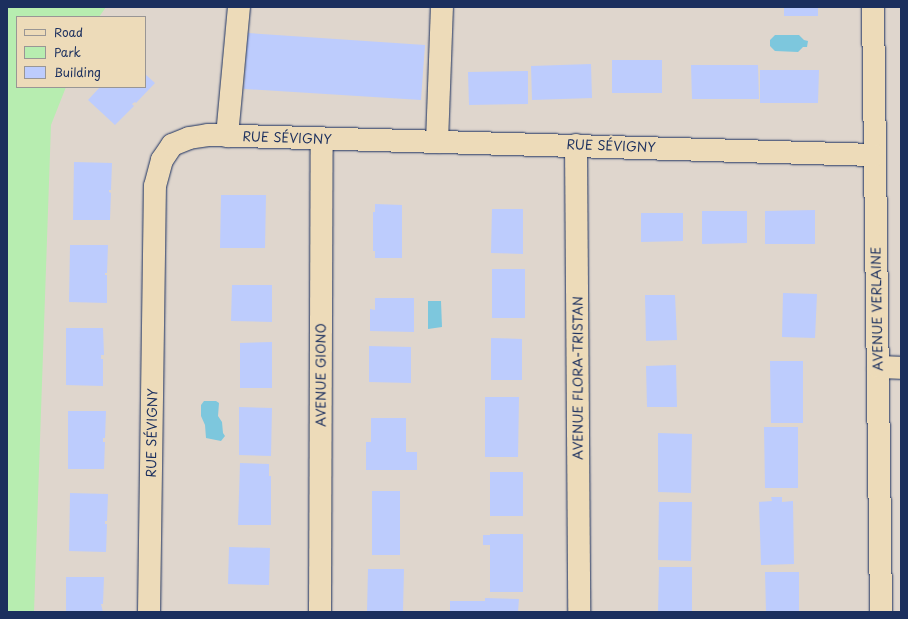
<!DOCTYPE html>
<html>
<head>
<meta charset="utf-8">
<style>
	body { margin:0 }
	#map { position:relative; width:908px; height:619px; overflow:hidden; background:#dfd6cd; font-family:"Playpen Sans",sans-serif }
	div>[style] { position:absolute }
	.green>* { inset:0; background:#b7edb0 }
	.water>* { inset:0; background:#7dc7dd }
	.building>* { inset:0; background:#bdccfd }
	.roads { filter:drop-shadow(0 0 1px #1b2f5e) drop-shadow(0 0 1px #1b2f5e) }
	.minor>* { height:22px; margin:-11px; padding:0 11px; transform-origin:11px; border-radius:11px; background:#eddbb9 }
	span { translate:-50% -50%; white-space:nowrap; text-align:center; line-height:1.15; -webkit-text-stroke:4px #eddbb9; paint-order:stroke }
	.street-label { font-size:13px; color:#1b2f5e }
	.frame { position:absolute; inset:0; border:8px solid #1b2f5e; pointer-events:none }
	.legend { position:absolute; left:16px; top:16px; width:130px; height:72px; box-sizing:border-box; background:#eddbb9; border:1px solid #999695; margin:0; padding:5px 7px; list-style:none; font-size:12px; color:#1b2f5e }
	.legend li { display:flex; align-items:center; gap:8px; height:20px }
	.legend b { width:20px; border:1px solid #999695 }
</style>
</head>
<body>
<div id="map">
	<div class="green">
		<i style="clip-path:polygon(7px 7px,106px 7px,99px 17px,17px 17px,17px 87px,66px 87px,51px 125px,34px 612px,7px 612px)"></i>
	</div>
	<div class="water">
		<i style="clip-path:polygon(775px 35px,799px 35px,804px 40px,808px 41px,807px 47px,803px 47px,798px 52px,775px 51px,770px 46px,770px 40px)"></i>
		<i style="clip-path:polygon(428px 301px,441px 301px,442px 327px,428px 329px)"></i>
		<i style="clip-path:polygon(204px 401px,216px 401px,219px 403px,218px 416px,222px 422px,223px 433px,225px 436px,221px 441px,206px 438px,205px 425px,201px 416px,201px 405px)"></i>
	</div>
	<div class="building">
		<i style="clip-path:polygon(784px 7px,818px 7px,818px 16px,784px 16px)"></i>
		<i style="clip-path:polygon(248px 33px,425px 45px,421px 100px,244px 89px)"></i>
		<i style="clip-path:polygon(612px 60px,662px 60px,662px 93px,612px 93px)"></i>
		<i style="clip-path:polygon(591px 64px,592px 98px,532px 100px,531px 66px)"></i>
		<i style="clip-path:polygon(691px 65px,758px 65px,759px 99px,692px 99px)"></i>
		<i style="clip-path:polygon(760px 70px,819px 70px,818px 103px,760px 103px)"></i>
		<i style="clip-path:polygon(528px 71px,528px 104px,469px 105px,468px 72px)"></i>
		<i style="clip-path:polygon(145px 74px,155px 83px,136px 103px,135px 102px,132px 104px,134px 106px,115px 125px,88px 100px,100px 87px,145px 87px)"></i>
		<i style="clip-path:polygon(74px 162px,112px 163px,111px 190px,109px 190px,109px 192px,111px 193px,110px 220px,73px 220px)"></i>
		<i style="clip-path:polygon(221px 195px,266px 195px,265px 248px,220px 248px)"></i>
		<i style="clip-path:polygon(375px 204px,402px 205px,402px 258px,375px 258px,375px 251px,373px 251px,373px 212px,375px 212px)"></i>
		<i style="clip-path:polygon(492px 209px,523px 209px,523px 254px,491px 253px)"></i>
		<i style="clip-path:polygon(815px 210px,815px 244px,765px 244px,765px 211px)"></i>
		<i style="clip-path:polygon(702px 211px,747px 211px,747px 243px,702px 244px)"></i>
		<i style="clip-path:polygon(641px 213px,683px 213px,683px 241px,641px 242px)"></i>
		<i style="clip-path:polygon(70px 245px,108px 245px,107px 273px,105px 273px,105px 275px,107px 275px,107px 303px,69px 302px)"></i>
		<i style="clip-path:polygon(492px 269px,525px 269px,525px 318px,492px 318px)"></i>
		<i style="clip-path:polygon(232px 285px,272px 285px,272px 322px,231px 321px)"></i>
		<i style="clip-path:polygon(783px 293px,817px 294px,815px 338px,782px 337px)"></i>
		<i style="clip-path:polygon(645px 295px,675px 295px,677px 340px,646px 341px)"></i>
		<i style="clip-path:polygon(375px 298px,414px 298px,414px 332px,370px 331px,370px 309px,375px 310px)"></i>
		<i style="clip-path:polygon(66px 328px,103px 328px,104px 355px,101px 355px,101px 359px,103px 359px,103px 386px,66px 385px)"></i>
		<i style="clip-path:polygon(491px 338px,522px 339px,522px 380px,491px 380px)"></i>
		<i style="clip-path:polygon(272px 342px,272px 388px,240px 388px,240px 343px)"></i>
		<i style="clip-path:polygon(369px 346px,411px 347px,411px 383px,369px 382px)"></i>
		<i style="clip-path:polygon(770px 361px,803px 361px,803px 423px,771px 423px)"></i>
		<i style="clip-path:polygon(676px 365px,677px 407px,647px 407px,646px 366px)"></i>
		<i style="clip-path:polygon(485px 397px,519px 397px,518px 457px,485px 457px)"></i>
		<i style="clip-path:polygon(239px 407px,272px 408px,271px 456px,239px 455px)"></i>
		<i style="clip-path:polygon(68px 411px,106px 411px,105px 438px,103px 438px,103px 442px,105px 442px,104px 469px,68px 469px)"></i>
		<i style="clip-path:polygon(371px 418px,406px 418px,406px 452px,417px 452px,417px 470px,366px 470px,366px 442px,371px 442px)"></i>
		<i style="clip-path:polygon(764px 427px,798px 427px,798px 488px,765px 488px)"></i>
		<i style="clip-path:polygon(658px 433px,692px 434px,691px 493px,658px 492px)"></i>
		<i style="clip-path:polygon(240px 463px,269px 464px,269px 476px,271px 476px,271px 525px,238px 525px)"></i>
		<i style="clip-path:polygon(490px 472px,523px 472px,523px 516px,490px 516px)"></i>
		<i style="clip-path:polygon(372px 491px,400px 491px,400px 555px,372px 555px)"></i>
		<i style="clip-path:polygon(70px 493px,108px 494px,107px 521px,105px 521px,105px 524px,107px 524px,106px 552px,69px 551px)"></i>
		<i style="clip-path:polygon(771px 497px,782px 497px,782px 502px,793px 501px,794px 564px,761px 565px,759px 502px,772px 501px)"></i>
		<i style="clip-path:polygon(659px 502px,692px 502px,691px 561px,658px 560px)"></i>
		<i style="clip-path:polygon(490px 534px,523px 534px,523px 592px,490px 592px,490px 545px,483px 545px,483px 535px,490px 535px)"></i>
		<i style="clip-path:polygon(229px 547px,270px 548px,269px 585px,228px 584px)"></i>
		<i style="clip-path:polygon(659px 567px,692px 567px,692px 612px,658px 612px)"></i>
		<i style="clip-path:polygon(368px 569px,404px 569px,403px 612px,367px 612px)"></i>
		<i style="clip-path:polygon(765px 572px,799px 572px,799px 612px,766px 612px)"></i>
		<i style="clip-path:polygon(66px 577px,104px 577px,103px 604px,101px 604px,103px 612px,66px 612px)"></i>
		<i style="clip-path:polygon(485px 598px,519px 599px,518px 612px,450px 612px,450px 601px,485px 601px)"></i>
	</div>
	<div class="roads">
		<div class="minor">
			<i style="left:873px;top:7px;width:605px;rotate:89.24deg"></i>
			<i style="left:227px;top:136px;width:130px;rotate:-84.7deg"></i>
			<i style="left:437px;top:142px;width:135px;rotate:-87.9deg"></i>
			<i style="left:576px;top:145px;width:467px;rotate:89.6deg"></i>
			<i style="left:878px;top:367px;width:23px;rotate:2deg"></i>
			<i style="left:149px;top:612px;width:426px;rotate:-89.2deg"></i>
			<i style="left:155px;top:186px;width:27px;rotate:-75deg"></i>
			<i style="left:162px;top:160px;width:18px;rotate:-56deg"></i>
			<i style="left:172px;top:145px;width:18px;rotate:-22deg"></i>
			<i style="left:189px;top:138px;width:19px;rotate:-9deg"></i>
			<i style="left:208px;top:135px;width:666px;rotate:1.72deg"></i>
			<i style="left:320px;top:612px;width:473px;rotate:-89.8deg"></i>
		</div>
	</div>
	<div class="street-label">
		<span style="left:287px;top:138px;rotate:2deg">RUE SÉVIGNY</span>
		<span style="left:611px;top:146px;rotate:2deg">RUE SÉVIGNY</span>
		<span style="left:877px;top:309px;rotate:-91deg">AVENUE VERLAINE</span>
		<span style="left:321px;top:375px;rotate:-90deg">AVENUE GIONO</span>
		<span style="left:578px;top:378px;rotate:-90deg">AVENUE FLORA-TRISTAN</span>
		<span style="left:152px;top:433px;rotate:-89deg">RUE SÉVIGNY</span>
	</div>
	<div class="frame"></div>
	<ul class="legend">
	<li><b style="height:5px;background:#eddbb9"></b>Road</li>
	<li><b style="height:11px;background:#b7edb0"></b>Park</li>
	<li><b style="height:11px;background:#bdccfd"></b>Building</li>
	</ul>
</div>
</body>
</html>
